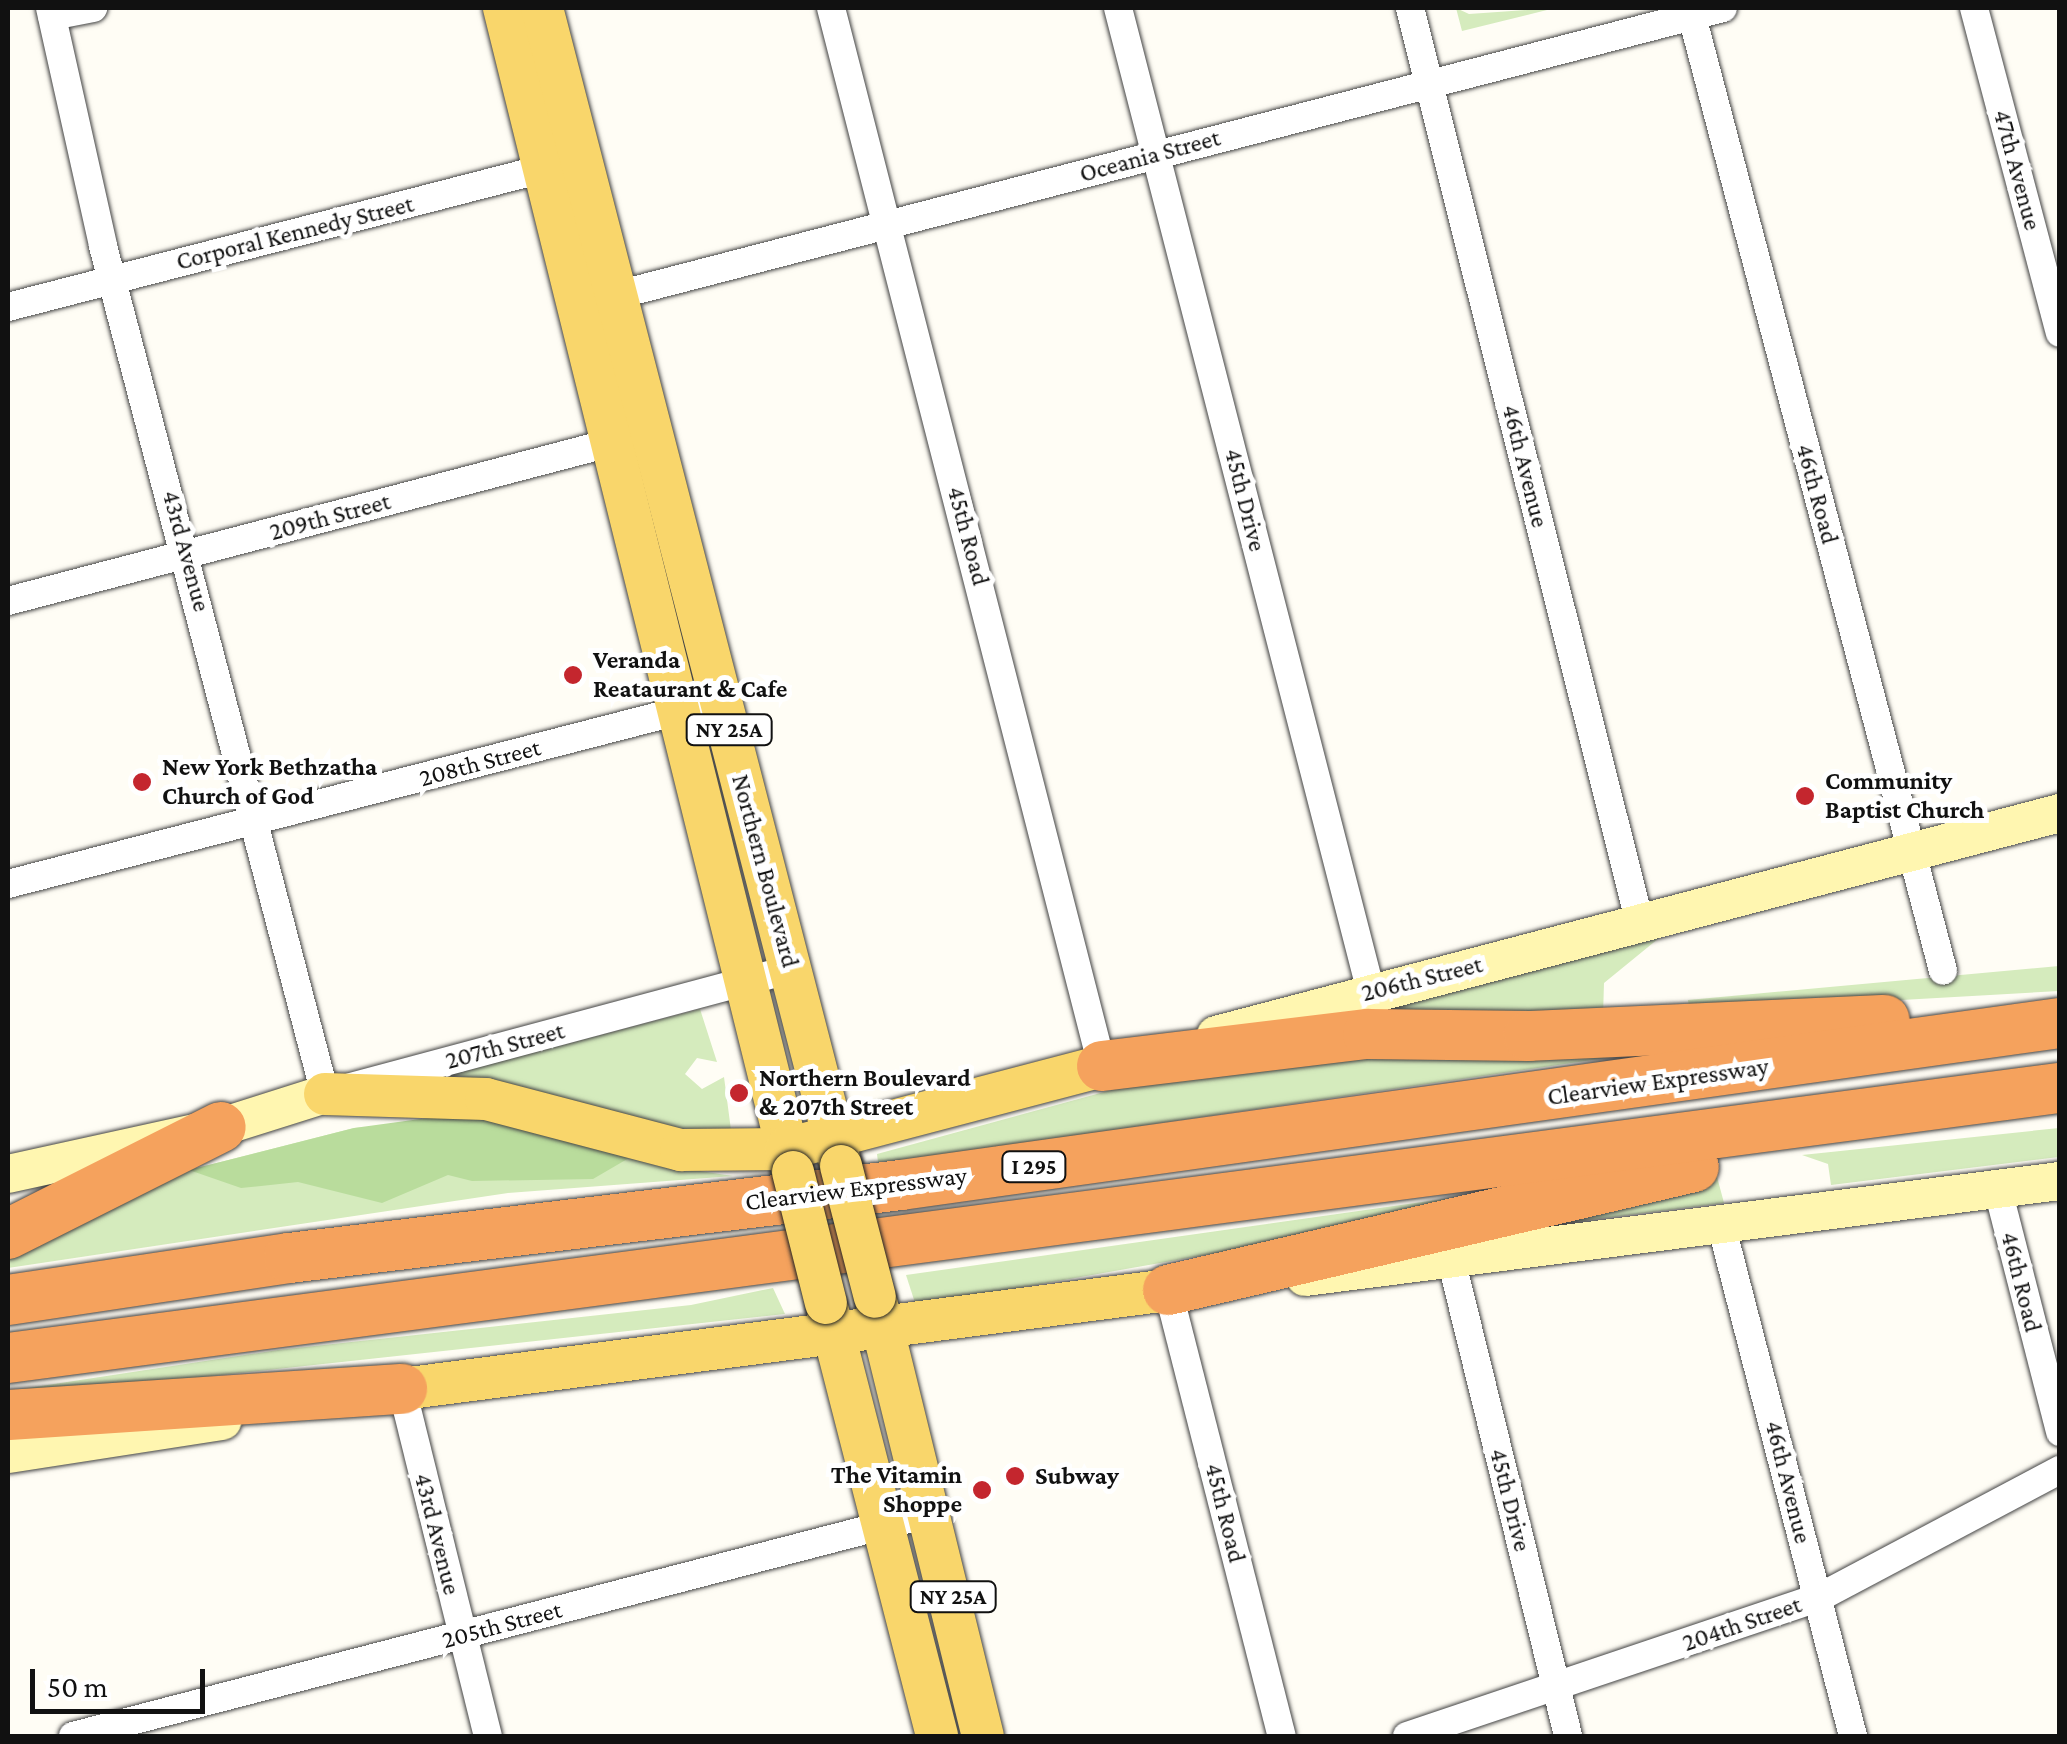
<!DOCTYPE html>
<html>
<head>
<meta charset="utf-8">
<style>
	body { margin:0 }
	#map { position:relative; width:2067px; height:1744px; overflow:hidden; background:#fffdf5; font-family:"Crimson Pro",serif }
	div>[style] { position:absolute }
	.green>* { inset:0; background:#d5ebbd }
	.forest>* { inset:0; background:#b9dc9c }
	.roads { filter:drop-shadow(0 0 2px #444) drop-shadow(0 0 2px #444) }
	.street>* { height:28px; margin:-14px; padding:0 14px; transform-origin:14px; border-radius:14px; background:#fff }
	.secondary>* { height:38px; margin:-19px; padding:0 19px; transform-origin:19px; border-radius:19px; background:#fff6b0 }
	.primary>* { height:42px; margin:-21px; padding:0 21px; transform-origin:21px; border-radius:21px; background:#f9d66b }
	.highway>* { height:50px; margin:-25px; padding:0 25px; transform-origin:25px; border-radius:25px; background:#f5a25d }
	.bridges { filter:drop-shadow(0 0 2px #222) drop-shadow(0 0 2px #222) }
	.primary-bridge>* { height:42px; margin:-21px; padding:0 21px; transform-origin:21px; border-radius:21px; background:#f9d66b }
	.dots>* { width:28px; height:28px; translate:-50% -50%; box-sizing:border-box; border:5px solid #fff; border-radius:50% }
	span { translate:-50% -50%; white-space:nowrap; text-align:center; line-height:1.15; -webkit-text-stroke:10px #fff; paint-order:stroke }
	.shield-label span { padding:2px 8px; background:#fff; border:2px solid; border-radius:8px; -webkit-text-stroke-width:0 }
	.shield-label { font-size:22px; color:#111; font-weight:700 }
	.street-label { font-size:25px; color:#111 }
	.poi-label { font-size:25px; color:#111; font-weight:700 }
	.left { translate:0 -50%; text-align:left }
	.right { translate:-100% -50%; text-align:right }
	.frame { position:absolute; inset:0; border:10px solid #111; pointer-events:none }
	.scale { position:absolute; left:30px; top:1669px; width:175px; height:45px; box-sizing:border-box; border:5px solid #111; border-top:0; padding-left:12px; font-size:30px; line-height:35px; white-space:nowrap; color:#111; -webkit-text-stroke:8px #fff; paint-order:stroke }
</style>
</head>
<body>
<div id="map">
	<div class="green">
		<i style="clip-path:polygon(1456px 8px,1469px 14px,1555px 8px,1462px 31px)"></i>
		<i style="clip-path:polygon(1664px 934px,1604px 983px,1603px 1016px,1363px 1027px,1371px 1008px)"></i>
		<i style="clip-path:polygon(2059px 966px,2059px 991px,1690px 1012px,1688px 1000px)"></i>
		<i style="clip-path:polygon(700px 1009px,717px 1062px,697px 1058px,685px 1074px,702px 1089px,724px 1077px,731px 1130px,684px 1131px,495px 1081px,448px 1075px)"></i>
		<i style="clip-path:polygon(1667px 1049px,922px 1158px,878px 1162px,877px 1154px,1115px 1089px,1241px 1062px)"></i>
		<i style="clip-path:polygon(479px 1118px,653px 1164px,733px 1176px,508px 1193px,8px 1268px,8px 1241px,189px 1170px,354px 1128px)"></i>
		<i style="clip-path:polygon(2059px 1128px,2059px 1157px,1831px 1185px,1828px 1164px,1802px 1155px)"></i>
		<i style="clip-path:polygon(1716px 1173px,1724px 1203px,1447px 1238px)"></i>
		<i style="clip-path:polygon(1479px 1194px,1336px 1232px,916px 1306px,906px 1275px)"></i>
		<i style="clip-path:polygon(773px 1288px,785px 1314px,8px 1398px,8px 1391px,278px 1350px,691px 1305px)"></i>
	</div>
	<div class="forest">
		<i style="clip-path:polygon(442px 1116px,479px 1118px,629px 1158px,593px 1179px,472px 1181px,448px 1175px,382px 1203px,298px 1182px,241px 1188px,189px 1170px,354px 1128px)"></i>
	</div>
	<div class="roads">
		<div class="street">
			<i style="left:50px;top:8px;width:244px;rotate:77.4deg"></i>
			<i style="left:103px;top:246px;width:877px;rotate:75.33deg"></i>
			<i style="left:325px;top:1094px;width:482px;rotate:-15deg"></i>
			<i style="left:831px;top:8px;width:1092px;rotate:75.63deg"></i>
			<i style="left:1118px;top:8px;width:1016px;rotate:75.58deg"></i>
			<i style="left:1410px;top:8px;width:944px;rotate:75.9deg"></i>
			<i style="left:1974px;top:8px;width:336px;rotate:75.2deg"></i>
			<i style="left:52px;top:16px;width:42px;rotate:-11deg"></i>
			<i style="left:1692px;top:16px;width:987px;rotate:75.27deg"></i>
			<i style="left:602px;top:299px;width:1158px;rotate:-14.55deg"></i>
			<i style="left:8px;top:307px;width:568px;rotate:-14.48deg"></i>
			<i style="left:8px;top:601px;width:638px;rotate:-14.71deg"></i>
			<i style="left:8px;top:884px;width:736px;rotate:-14.47deg"></i>
			<i style="left:1998px;top:1190px;width:250px;rotate:75.6deg"></i>
			<i style="left:1722px;top:1228px;width:525px;rotate:75.54deg"></i>
			<i style="left:1452px;top:1263px;width:487px;rotate:76.2deg"></i>
			<i style="left:1168px;top:1290px;width:460px;rotate:75.7deg"></i>
			<i style="left:402px;top:1389px;width:357px;rotate:76.1deg"></i>
			<i style="left:73px;top:1736px;width:887px;rotate:-14.57deg"></i>
			<i style="left:1407px;top:1736px;width:434px;rotate:-18.6deg"></i>
			<i style="left:1818px;top:1598px;width:274px;rotate:-27.9deg"></i>
		</div>
		<div class="secondary">
			<i style="left:1216px;top:1035px;width:873px;rotate:-14.74deg"></i>
			<i style="left:8px;top:1174px;width:218px;rotate:-12.4deg"></i>
			<i style="left:221px;top:1127px;width:109px;rotate:-17.6deg"></i>
			<i style="left:1305px;top:1277px;width:761px;rotate:-7.25deg"></i>
			<i style="left:8px;top:1454px;width:217px;rotate:-8.8deg"></i>
		</div>
		<div class="primary">
			<i style="left:504px;top:8px;width:1199px;rotate:76.06deg"></i>
			<i style="left:542px;top:8px;width:1196px;rotate:75.52deg"></i>
			<i style="left:325px;top:1094px;width:161px;rotate:1.8deg"></i>
			<i style="left:486px;top:1099px;width:202px;rotate:14.7deg"></i>
			<i style="left:681px;top:1150px;width:105px;rotate:-0.5deg"></i>
			<i style="left:786px;top:1149px;width:327px;rotate:-14.7deg"></i>
			<i style="left:877px;top:1305px;width:444px;rotate:76.2deg"></i>
			<i style="left:828px;top:1311px;width:439px;rotate:75.6deg"></i>
			<i style="left:402px;top:1389px;width:772px;rotate:-7.36deg"></i>
		</div>
		<div class="highway">
			<i style="left:1102px;top:1066px;width:268px;rotate:-6.9deg"></i>
			<i style="left:1368px;top:1034px;width:161px;rotate:0.7deg"></i>
			<i style="left:1529px;top:1036px;width:356px;rotate:-2.6deg"></i>
			<i style="left:8px;top:1234px;width:238px;rotate:-26.7deg"></i>
			<i style="left:1168px;top:1290px;width:540px;rotate:-13.16deg"></i>
			<i style="left:8px;top:1300px;width:284px;rotate:-8.5deg"></i>
			<i style="left:289px;top:1258px;width:616px;rotate:-6.8deg"></i>
			<i style="left:901px;top:1185px;width:1170px;rotate:-7.96deg"></i>
			<i style="left:8px;top:1358px;width:2070px;rotate:-7.5deg"></i>
			<i style="left:8px;top:1415px;width:395px;rotate:-3.8deg"></i>
		</div>
	</div>
	<div class="bridges">
		<div class="primary-bridge">
			<i style="left:841px;top:1166px;width:135px;rotate:75.5deg"></i>
			<i style="left:793px;top:1172px;width:135px;rotate:75.9deg"></i>
		</div>
	</div>
	<div class="dots">
		<i style="left:573px;top:675px;background:#c4262e"></i>
		<i style="left:142px;top:782px;background:#c4262e"></i>
		<i style="left:1805px;top:796px;background:#c4262e"></i>
		<i style="left:739px;top:1093px;background:#c4262e"></i>
		<i style="left:1015px;top:1476px;background:#c4262e"></i>
		<i style="left:982px;top:1490px;background:#c4262e"></i>
	</div>
	<div class="shield-label">
		<span style="left:729px;top:730px">NY 25A</span>
		<span style="left:1034px;top:1167px">I 295</span>
		<span style="left:953px;top:1597px">NY 25A</span>
	</div>
	<div class="street-label">
		<span style="left:1150px;top:156px;rotate:-15deg">Oceania Street</span>
		<span style="left:2017px;top:170px;rotate:75deg">47th Avenue</span>
		<span style="left:295px;top:233px;rotate:-14deg">Corporal Kennedy Street</span>
		<span style="left:1525px;top:466px;rotate:76deg">46th Avenue</span>
		<span style="left:1817px;top:494px;rotate:75deg">46th Road</span>
		<span style="left:1245px;top:500px;rotate:76deg">45th Drive</span>
		<span style="left:330px;top:517px;rotate:-15deg">209th Street</span>
		<span style="left:968px;top:536px;rotate:75deg">45th Road</span>
		<span style="left:186px;top:551px;rotate:75deg">43rd Avenue</span>
		<span style="left:480px;top:763px;rotate:-15deg">208th Street</span>
		<span style="left:765px;top:871px;rotate:75deg">Northern Boulevard</span>
		<span style="left:1422px;top:979px;rotate:-14deg">206th Street</span>
		<span style="left:505px;top:1046px;rotate:-15deg">207th Street</span>
		<span style="left:1658px;top:1082px;rotate:-8deg">Clearview Expressway</span>
		<span style="left:856px;top:1189px;rotate:-7deg">Clearview Expressway</span>
		<span style="left:2021px;top:1282px;rotate:76deg">46th Road</span>
		<span style="left:1788px;top:1482px;rotate:76deg">46th Avenue</span>
		<span style="left:1510px;top:1500px;rotate:76deg">45th Drive</span>
		<span style="left:1225px;top:1513px;rotate:76deg">45th Road</span>
		<span style="left:437px;top:1534px;rotate:76deg">43rd Avenue</span>
		<span style="left:1742px;top:1624px;rotate:-19deg">204th Street</span>
		<span style="left:502px;top:1625px;rotate:-15deg">205th Street</span>
	</div>
	<div class="poi-label">
		<span class="left" style="left:593px;top:675px">Veranda<br>Reataurant &amp; Cafe</span>
		<span class="left" style="left:162px;top:782px">New York Bethzatha<br>Church of God</span>
		<span class="left" style="left:1825px;top:796px">Community<br>Baptist Church</span>
		<span class="left" style="left:759px;top:1093px">Northern Boulevard<br>&amp; 207th Street</span>
		<span class="right" style="left:962px;top:1490px">The Vitamin<br>Shoppe</span>
		<span class="left" style="left:1035px;top:1476px">Subway</span>
	</div>
	<div class="frame"></div>
	<div class="scale">50 m</div>
</div>
</body>
</html>
